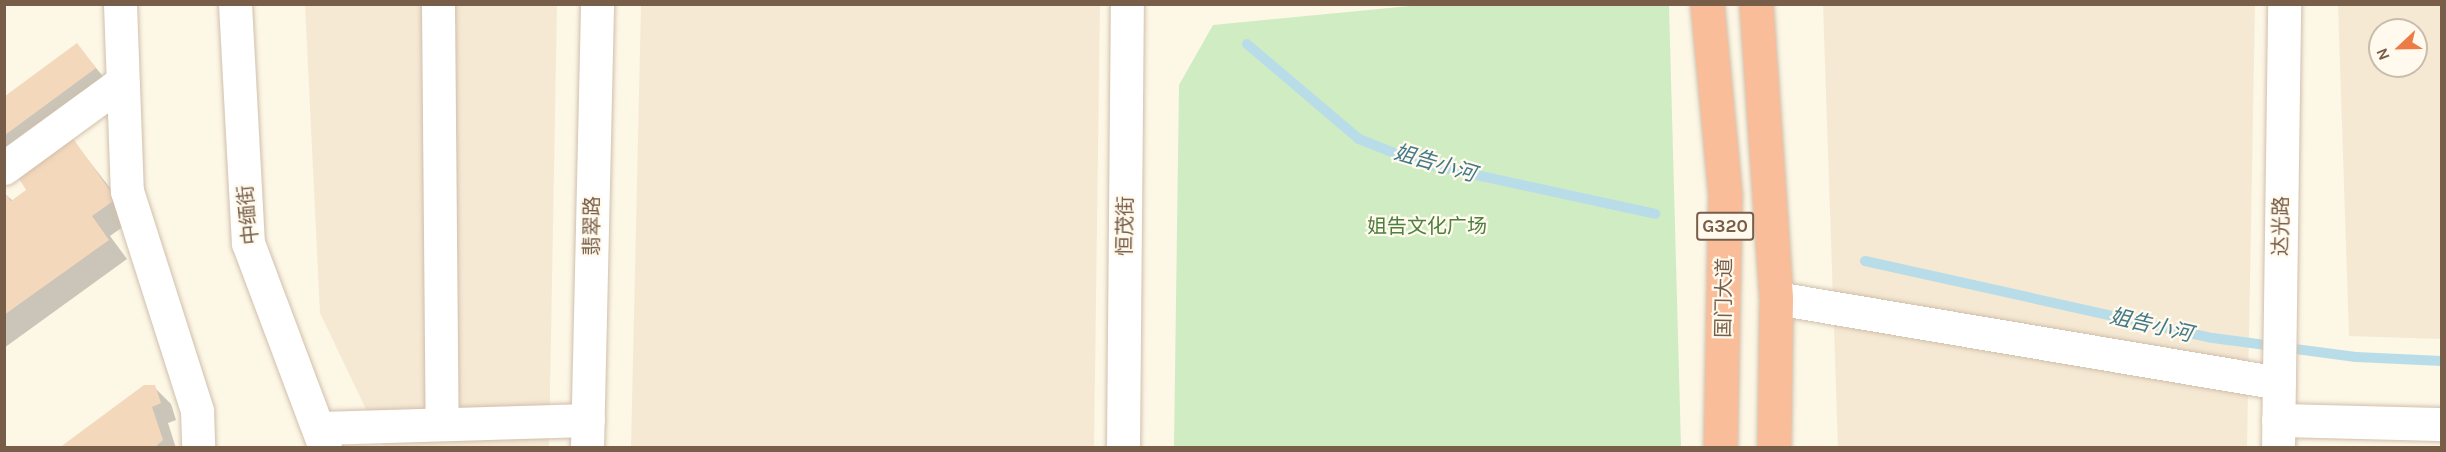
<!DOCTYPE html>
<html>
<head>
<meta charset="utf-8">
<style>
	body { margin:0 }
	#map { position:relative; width:2446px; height:452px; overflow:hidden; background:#fdf7e6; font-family:Karla,"Noto Sans SC",sans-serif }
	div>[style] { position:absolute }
	.residential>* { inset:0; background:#f5e9d4 }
	.green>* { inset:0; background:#d0ecc3 }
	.shadow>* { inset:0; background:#0003 }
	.stream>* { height:10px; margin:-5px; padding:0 5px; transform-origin:5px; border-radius:5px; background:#b9dde8 }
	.building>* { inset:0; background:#f4d8bc }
	.roads { filter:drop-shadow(0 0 2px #d0bfab) drop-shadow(0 0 2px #d0bfab) }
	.street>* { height:33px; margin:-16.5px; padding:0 16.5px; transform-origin:16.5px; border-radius:16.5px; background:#fff }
	.highway>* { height:33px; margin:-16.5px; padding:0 16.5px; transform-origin:16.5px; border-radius:16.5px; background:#fabd9a }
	span { translate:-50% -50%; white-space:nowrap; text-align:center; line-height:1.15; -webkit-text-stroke:4.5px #fffaed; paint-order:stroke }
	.shield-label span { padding:2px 4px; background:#fffaed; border:2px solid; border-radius:4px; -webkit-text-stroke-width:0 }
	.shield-label { font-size:18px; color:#785e49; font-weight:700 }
	.street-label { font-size:20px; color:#785e49 }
	.park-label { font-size:20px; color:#4c7f40 }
	.water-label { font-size:21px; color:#41798c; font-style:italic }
	.frame { position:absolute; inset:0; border:6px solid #785e49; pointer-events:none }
	.north { position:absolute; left:2368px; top:18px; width:60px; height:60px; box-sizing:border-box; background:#fffaed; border:2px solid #c9bcab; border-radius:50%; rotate:248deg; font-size:16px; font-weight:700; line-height:24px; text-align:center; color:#785e49 }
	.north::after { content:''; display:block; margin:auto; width:21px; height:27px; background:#ed7b46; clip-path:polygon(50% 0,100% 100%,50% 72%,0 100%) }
</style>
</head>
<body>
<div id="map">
	<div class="residential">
		<i style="clip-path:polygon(305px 5px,557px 5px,549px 447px,384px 447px,320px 313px)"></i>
		<i style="clip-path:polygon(641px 5px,1100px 5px,1094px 447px,631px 447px)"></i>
		<i style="clip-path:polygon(1823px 5px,2255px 5px,2247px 447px,1838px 447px)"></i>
		<i style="clip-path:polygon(evenodd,2338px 5px,2441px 5px,2441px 339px,2349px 336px,2338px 5px,2380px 30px,2416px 30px,2416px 66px,2380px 66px,2380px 30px)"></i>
	</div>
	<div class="green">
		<i style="clip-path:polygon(1420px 5px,1669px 5px,1681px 447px,1174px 447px,1179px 85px,1213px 25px)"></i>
	</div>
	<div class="shadow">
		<i style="clip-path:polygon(77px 45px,111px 86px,4px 164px,4px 98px)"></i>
		<i style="clip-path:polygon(72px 139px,134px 219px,110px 236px,127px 259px,4px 348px,4px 193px,13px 201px,28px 190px)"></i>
		<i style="clip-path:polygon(154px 387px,171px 404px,176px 420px,168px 423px,176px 448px,62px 448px)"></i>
	</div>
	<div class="stream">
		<i style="left:1247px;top:44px;width:147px;rotate:40.3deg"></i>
		<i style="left:1359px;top:139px;width:62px;rotate:21.6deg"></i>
		<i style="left:1417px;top:162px;width:244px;rotate:12.3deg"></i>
		<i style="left:1865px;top:261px;width:356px;rotate:12.5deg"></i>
		<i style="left:2213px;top:338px;width:144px;rotate:7.6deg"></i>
		<i style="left:2356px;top:357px;width:86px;rotate:2.7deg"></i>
	</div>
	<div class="building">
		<i style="clip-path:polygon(77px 43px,96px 68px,5px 135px,5px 96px)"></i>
		<i style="clip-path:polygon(72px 137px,116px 199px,92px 216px,109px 240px,4px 315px,4px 192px,11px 201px,26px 190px,18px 177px)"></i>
		<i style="clip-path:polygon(144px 385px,155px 385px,161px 403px,152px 407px,163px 440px,154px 448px,59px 448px)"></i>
	</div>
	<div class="roads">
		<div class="street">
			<i style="left:120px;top:4px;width:187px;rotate:87.9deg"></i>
			<i style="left:127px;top:191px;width:231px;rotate:72.3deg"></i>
			<i style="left:197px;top:411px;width:37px;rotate:88deg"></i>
			<i style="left:235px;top:4px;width:239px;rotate:86.9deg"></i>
			<i style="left:248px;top:243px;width:219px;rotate:69.4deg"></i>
			<i style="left:438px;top:4px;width:420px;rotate:89.5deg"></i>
			<i style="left:4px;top:168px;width:146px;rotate:-36.1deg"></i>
			<i style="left:1776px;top:298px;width:510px;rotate:9.59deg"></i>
			<i style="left:2278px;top:420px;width:164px;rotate:1.4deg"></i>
			<i style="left:320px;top:428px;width:268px;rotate:-1.7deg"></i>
			<i style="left:587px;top:448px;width:444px;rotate:-88.7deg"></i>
			<i style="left:1123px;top:448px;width:444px;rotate:-89.5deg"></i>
			<i style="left:2278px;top:448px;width:444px;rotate:-89.2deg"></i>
		</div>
		<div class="highway">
			<i style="left:1707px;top:4px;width:192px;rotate:84.6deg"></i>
			<i style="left:1725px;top:195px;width:253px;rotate:91.1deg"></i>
			<i style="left:1756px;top:4px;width:295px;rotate:86.1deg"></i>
			<i style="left:1776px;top:298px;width:150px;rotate:90.8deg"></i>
		</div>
	</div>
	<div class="shield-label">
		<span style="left:1725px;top:226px">G320</span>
	</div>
	<div class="street-label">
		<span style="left:248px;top:215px;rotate:-96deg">中缅街</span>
		<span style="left:592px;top:226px;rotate:-89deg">翡翠路</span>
		<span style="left:1125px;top:226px;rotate:-89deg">恒茂街</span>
		<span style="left:2281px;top:226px;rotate:-89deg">达光路</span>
		<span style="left:1724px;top:298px;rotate:-89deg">国门大道</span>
	</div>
	<div class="park-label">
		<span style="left:1427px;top:226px">姐告文化广场</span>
	</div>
	<div class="water-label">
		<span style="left:1435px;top:163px;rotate:16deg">姐告小河</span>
		<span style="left:2151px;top:325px;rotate:13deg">姐告小河</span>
	</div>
	<div class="frame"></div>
	<div class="north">N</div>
</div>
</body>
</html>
